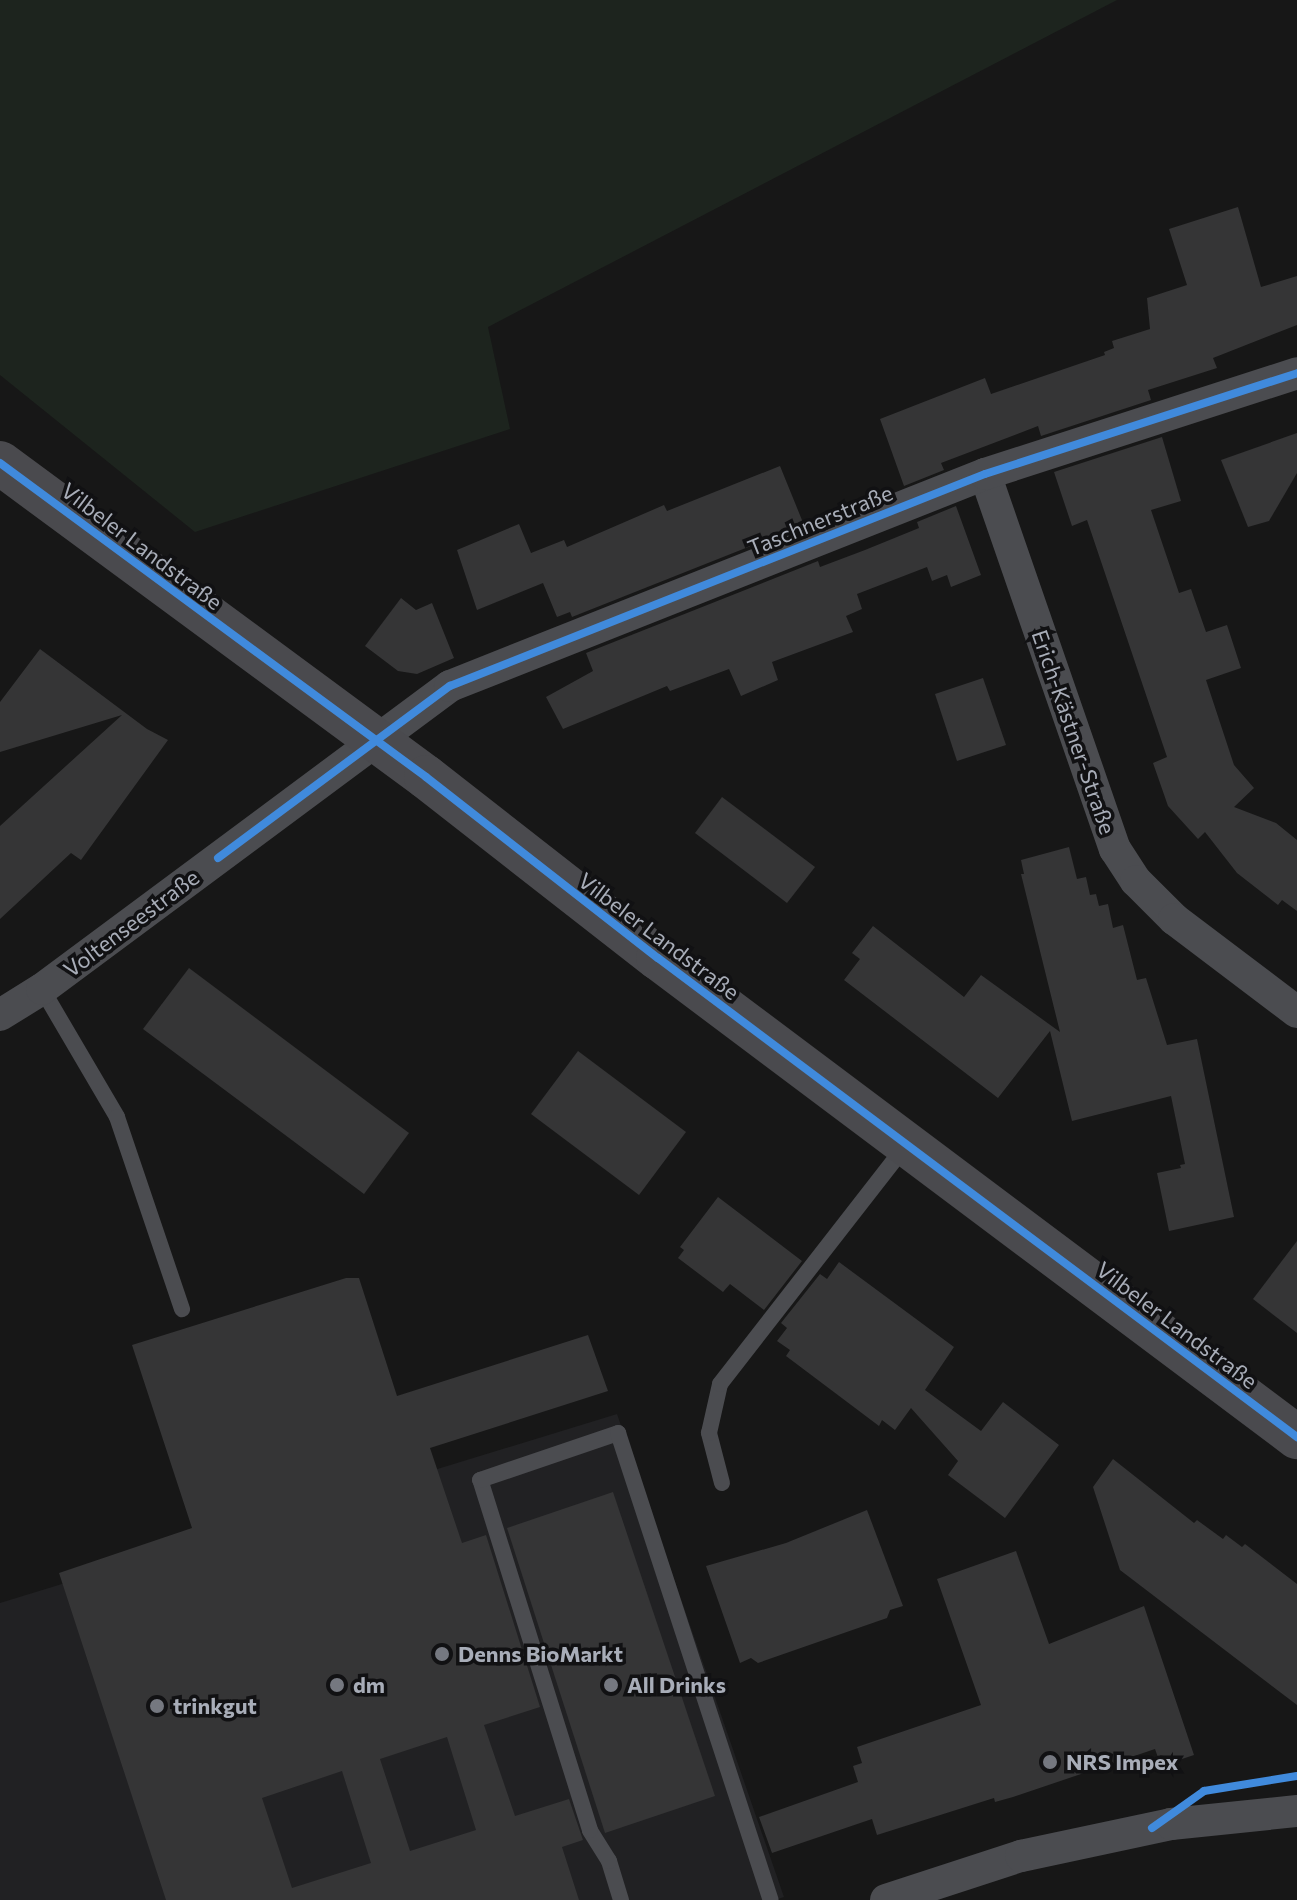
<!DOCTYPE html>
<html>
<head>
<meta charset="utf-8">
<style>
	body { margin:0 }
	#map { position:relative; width:1297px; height:1900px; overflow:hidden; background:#171717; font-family:Commissioner,sans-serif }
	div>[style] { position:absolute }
	.built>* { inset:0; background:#212123 }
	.green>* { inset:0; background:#1d241e }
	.building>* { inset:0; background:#353536 }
	.lane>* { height:16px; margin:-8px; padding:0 8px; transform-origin:8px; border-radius:8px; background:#4b4c50 }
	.street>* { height:32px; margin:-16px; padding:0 16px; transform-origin:16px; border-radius:16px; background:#4b4c50 }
	.secondary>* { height:44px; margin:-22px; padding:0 22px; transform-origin:22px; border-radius:22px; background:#4a4a4e }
	.cycleway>* { height:8px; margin:-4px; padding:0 4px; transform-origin:4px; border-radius:4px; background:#408adc }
	.dots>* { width:22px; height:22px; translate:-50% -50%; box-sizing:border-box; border:4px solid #111113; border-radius:50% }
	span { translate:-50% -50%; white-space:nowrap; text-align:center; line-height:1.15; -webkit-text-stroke:7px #111113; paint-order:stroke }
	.street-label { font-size:22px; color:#a8adb8 }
	.poi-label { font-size:22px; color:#a8adb8; font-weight:700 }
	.left { translate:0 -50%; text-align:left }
</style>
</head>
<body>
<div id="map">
	<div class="built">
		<i style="clip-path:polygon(617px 1414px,784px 1897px,775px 1900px,0 1900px,0 1603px)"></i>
	</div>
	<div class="green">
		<i style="clip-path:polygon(0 0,1117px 0,488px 327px,510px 429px,195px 532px,0 375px)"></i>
	</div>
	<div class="building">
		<i style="clip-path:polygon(1238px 207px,1261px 287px,1297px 276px,1297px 325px,1213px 358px,1217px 368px,1148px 390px,1151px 400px,1041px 436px,1038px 426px,941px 463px,944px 470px,904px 486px,880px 419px,985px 378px,991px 394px,1105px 355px,1104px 352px,1114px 348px,1112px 341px,1150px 329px,1147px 298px,1187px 285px,1169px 229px)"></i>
		<i style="clip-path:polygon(1297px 433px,1297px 473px,1269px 521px,1248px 527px,1221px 460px)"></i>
		<i style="clip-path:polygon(1162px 437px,1181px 501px,1151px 510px,1179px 593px,1191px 589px,1206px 632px,1227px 625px,1241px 668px,1206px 680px,1234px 765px,1254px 788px,1234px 807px,1276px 823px,1297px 840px,1297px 911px,1282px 900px,1278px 905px,1237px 873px,1205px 832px,1198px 839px,1168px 806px,1153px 763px,1167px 757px,1087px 520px,1072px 526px,1054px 472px)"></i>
		<i style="clip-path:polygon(780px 466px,804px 525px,572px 617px,570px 612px,557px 617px,543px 583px,477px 610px,457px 550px,519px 524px,531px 553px,564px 540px,567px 547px,664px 505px,667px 511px)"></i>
		<i style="clip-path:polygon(956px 506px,981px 575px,951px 587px,947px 575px,932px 581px,927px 567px,857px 594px,862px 609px,846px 616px,853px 632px,772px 662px,778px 680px,741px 696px,729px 669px,670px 691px,667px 686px,563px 729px,546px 697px,593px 671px,586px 653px,818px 561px,820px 567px,865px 550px,919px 528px,917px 522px)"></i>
		<i style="clip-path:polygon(401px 598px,416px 610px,432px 603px,454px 658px,417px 674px,398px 671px,365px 646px)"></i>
		<i style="clip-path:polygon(40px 649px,147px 729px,168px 740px,81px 860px,71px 853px,0 919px,0 826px,122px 715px,0 752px,0 702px)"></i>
		<i style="clip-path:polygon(983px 678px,1006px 745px,957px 761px,935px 694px)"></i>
		<i style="clip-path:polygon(722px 797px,815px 867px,787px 903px,695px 833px)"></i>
		<i style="clip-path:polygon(1069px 847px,1077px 879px,1086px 877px,1090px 895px,1096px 894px,1099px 906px,1108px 904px,1113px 928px,1123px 925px,1137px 980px,1146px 978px,1167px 1045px,1197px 1039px,1234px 1217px,1169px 1231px,1157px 1173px,1181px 1168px,1180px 1165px,1185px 1164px,1171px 1096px,1072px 1121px,1050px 1031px,998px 1098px,844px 980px,860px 959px,852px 953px,873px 926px,964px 997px,981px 975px,1060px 1032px,1021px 874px,1024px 874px,1021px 860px)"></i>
		<i style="clip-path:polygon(189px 968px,409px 1133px,364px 1194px,143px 1029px)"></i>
		<i style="clip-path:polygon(578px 1051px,686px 1132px,639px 1195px,531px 1114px)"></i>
		<i style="clip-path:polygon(718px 1197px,802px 1261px,764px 1310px,730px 1284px,723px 1292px,678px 1258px,684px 1250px,680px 1247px)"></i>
		<i style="clip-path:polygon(1297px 1241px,1297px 1333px,1253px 1299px)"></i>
		<i style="clip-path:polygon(839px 1262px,954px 1347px,925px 1390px,981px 1431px,1003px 1402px,1059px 1445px,1005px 1518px,948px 1475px,958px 1461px,911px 1408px,895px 1430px,882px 1420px,879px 1426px,786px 1356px,790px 1350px,777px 1341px,787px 1328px,781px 1323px,820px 1274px,827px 1279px)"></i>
		<i style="clip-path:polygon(evenodd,346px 1278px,359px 1278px,397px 1396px,588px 1335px,608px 1391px,430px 1448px,462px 1543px,486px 1535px,540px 1707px,484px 1725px,515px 1816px,569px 1799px,583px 1840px,562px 1847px,579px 1900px,166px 1900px,59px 1573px,192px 1528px,132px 1345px,346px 1278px,447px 1737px,476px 1830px,410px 1851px,380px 1759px,447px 1737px,346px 1278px,342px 1771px,371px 1863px,292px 1888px,262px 1798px,342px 1771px)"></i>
		<i style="clip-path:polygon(1113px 1459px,1194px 1523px,1197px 1520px,1223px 1539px,1226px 1535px,1242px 1547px,1245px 1544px,1297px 1584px,1297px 1705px,1120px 1570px,1093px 1487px)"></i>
		<i style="clip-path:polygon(613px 1492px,715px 1796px,605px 1833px,507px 1528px)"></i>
		<i style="clip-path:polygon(867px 1510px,903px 1606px,890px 1610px,887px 1618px,758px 1663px,751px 1658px,740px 1663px,706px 1566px,786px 1543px)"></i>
		<i style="clip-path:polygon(1016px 1551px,1049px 1644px,1144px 1606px,1194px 1755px,1161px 1766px,1155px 1749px,1013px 1797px,995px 1802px,994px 1798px,877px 1835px,872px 1819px,772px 1853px,759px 1817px,858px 1782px,853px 1766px,862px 1763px,857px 1747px,981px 1705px,937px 1579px)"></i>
	</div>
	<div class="lane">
		<i style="left:42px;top:989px;width:148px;rotate:59.6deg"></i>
		<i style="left:117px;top:1117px;width:203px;rotate:71.3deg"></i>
		<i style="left:722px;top:1483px;width:52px;rotate:-104.6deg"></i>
		<i style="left:709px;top:1433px;width:50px;rotate:-77.3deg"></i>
		<i style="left:720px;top:1384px;width:301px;rotate:-52.1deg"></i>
		<i style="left:621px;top:1900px;width:41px;rotate:-107.1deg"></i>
		<i style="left:609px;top:1861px;width:36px;rotate:-122deg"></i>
		<i style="left:590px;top:1830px;width:367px;rotate:-107.4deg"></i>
		<i style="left:480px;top:1480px;width:146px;rotate:-18.8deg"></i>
		<i style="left:618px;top:1433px;width:491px;rotate:71.9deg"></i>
	</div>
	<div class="street">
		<i style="left:985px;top:474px;width:397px;rotate:70.9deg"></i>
		<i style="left:1115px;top:849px;width:38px;rotate:57deg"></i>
		<i style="left:1136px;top:881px;width:54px;rotate:45deg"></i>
		<i style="left:1174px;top:919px;width:154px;rotate:37.1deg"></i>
		<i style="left:0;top:1015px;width:49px;rotate:-31.8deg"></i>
		<i style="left:42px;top:989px;width:508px;rotate:-36.6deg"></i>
		<i style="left:450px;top:686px;width:575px;rotate:-21.62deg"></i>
		<i style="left:985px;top:474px;width:328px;rotate:-17.9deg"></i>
		<i style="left:886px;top:1900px;width:142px;rotate:-18.1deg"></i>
		<i style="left:1021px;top:1856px;width:153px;rotate:-12deg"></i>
		<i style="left:1171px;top:1824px;width:127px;rotate:-5.9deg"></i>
	</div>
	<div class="secondary">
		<i style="left:0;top:463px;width:529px;rotate:36.39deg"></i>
		<i style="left:426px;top:777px;width:294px;rotate:38deg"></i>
		<i style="left:658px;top:958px;width:799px;rotate:36.86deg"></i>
	</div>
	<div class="cycleway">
		<i style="left:0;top:463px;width:529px;rotate:36.39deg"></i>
		<i style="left:426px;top:777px;width:294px;rotate:38deg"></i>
		<i style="left:658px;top:958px;width:799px;rotate:36.86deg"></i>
		<i style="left:218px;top:858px;width:289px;rotate:-36.6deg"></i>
		<i style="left:450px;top:686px;width:575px;rotate:-21.62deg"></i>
		<i style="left:985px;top:474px;width:328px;rotate:-17.9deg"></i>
		<i style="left:1152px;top:1828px;width:64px;rotate:-35.4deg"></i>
		<i style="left:1204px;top:1791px;width:94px;rotate:-9.2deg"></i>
	</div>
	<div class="dots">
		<i style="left:442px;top:1654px;background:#757880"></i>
		<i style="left:337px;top:1685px;background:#757880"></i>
		<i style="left:611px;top:1685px;background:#757880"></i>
		<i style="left:157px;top:1706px;background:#757880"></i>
		<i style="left:1050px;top:1762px;background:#757880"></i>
	</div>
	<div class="street-label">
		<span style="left:820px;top:520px;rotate:-22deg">Taschnerstraße</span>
		<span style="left:142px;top:546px;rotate:37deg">Vilbeler Landstraße</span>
		<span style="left:1074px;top:732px;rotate:71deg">Erich-Kästner-Straße</span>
		<span style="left:131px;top:923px;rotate:-37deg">Voltenseestraße</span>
		<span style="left:659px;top:936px;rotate:37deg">Vilbeler Landstraße</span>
		<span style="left:1177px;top:1325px;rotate:37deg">Vilbeler Landstraße</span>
	</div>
	<div class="poi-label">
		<span class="left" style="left:458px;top:1654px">Denns BioMarkt</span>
		<span class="left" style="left:353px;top:1685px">dm</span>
		<span class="left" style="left:627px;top:1685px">All Drinks</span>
		<span class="left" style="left:173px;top:1706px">trinkgut</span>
		<span class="left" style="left:1066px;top:1762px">NRS Impex</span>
	</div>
</div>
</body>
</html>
